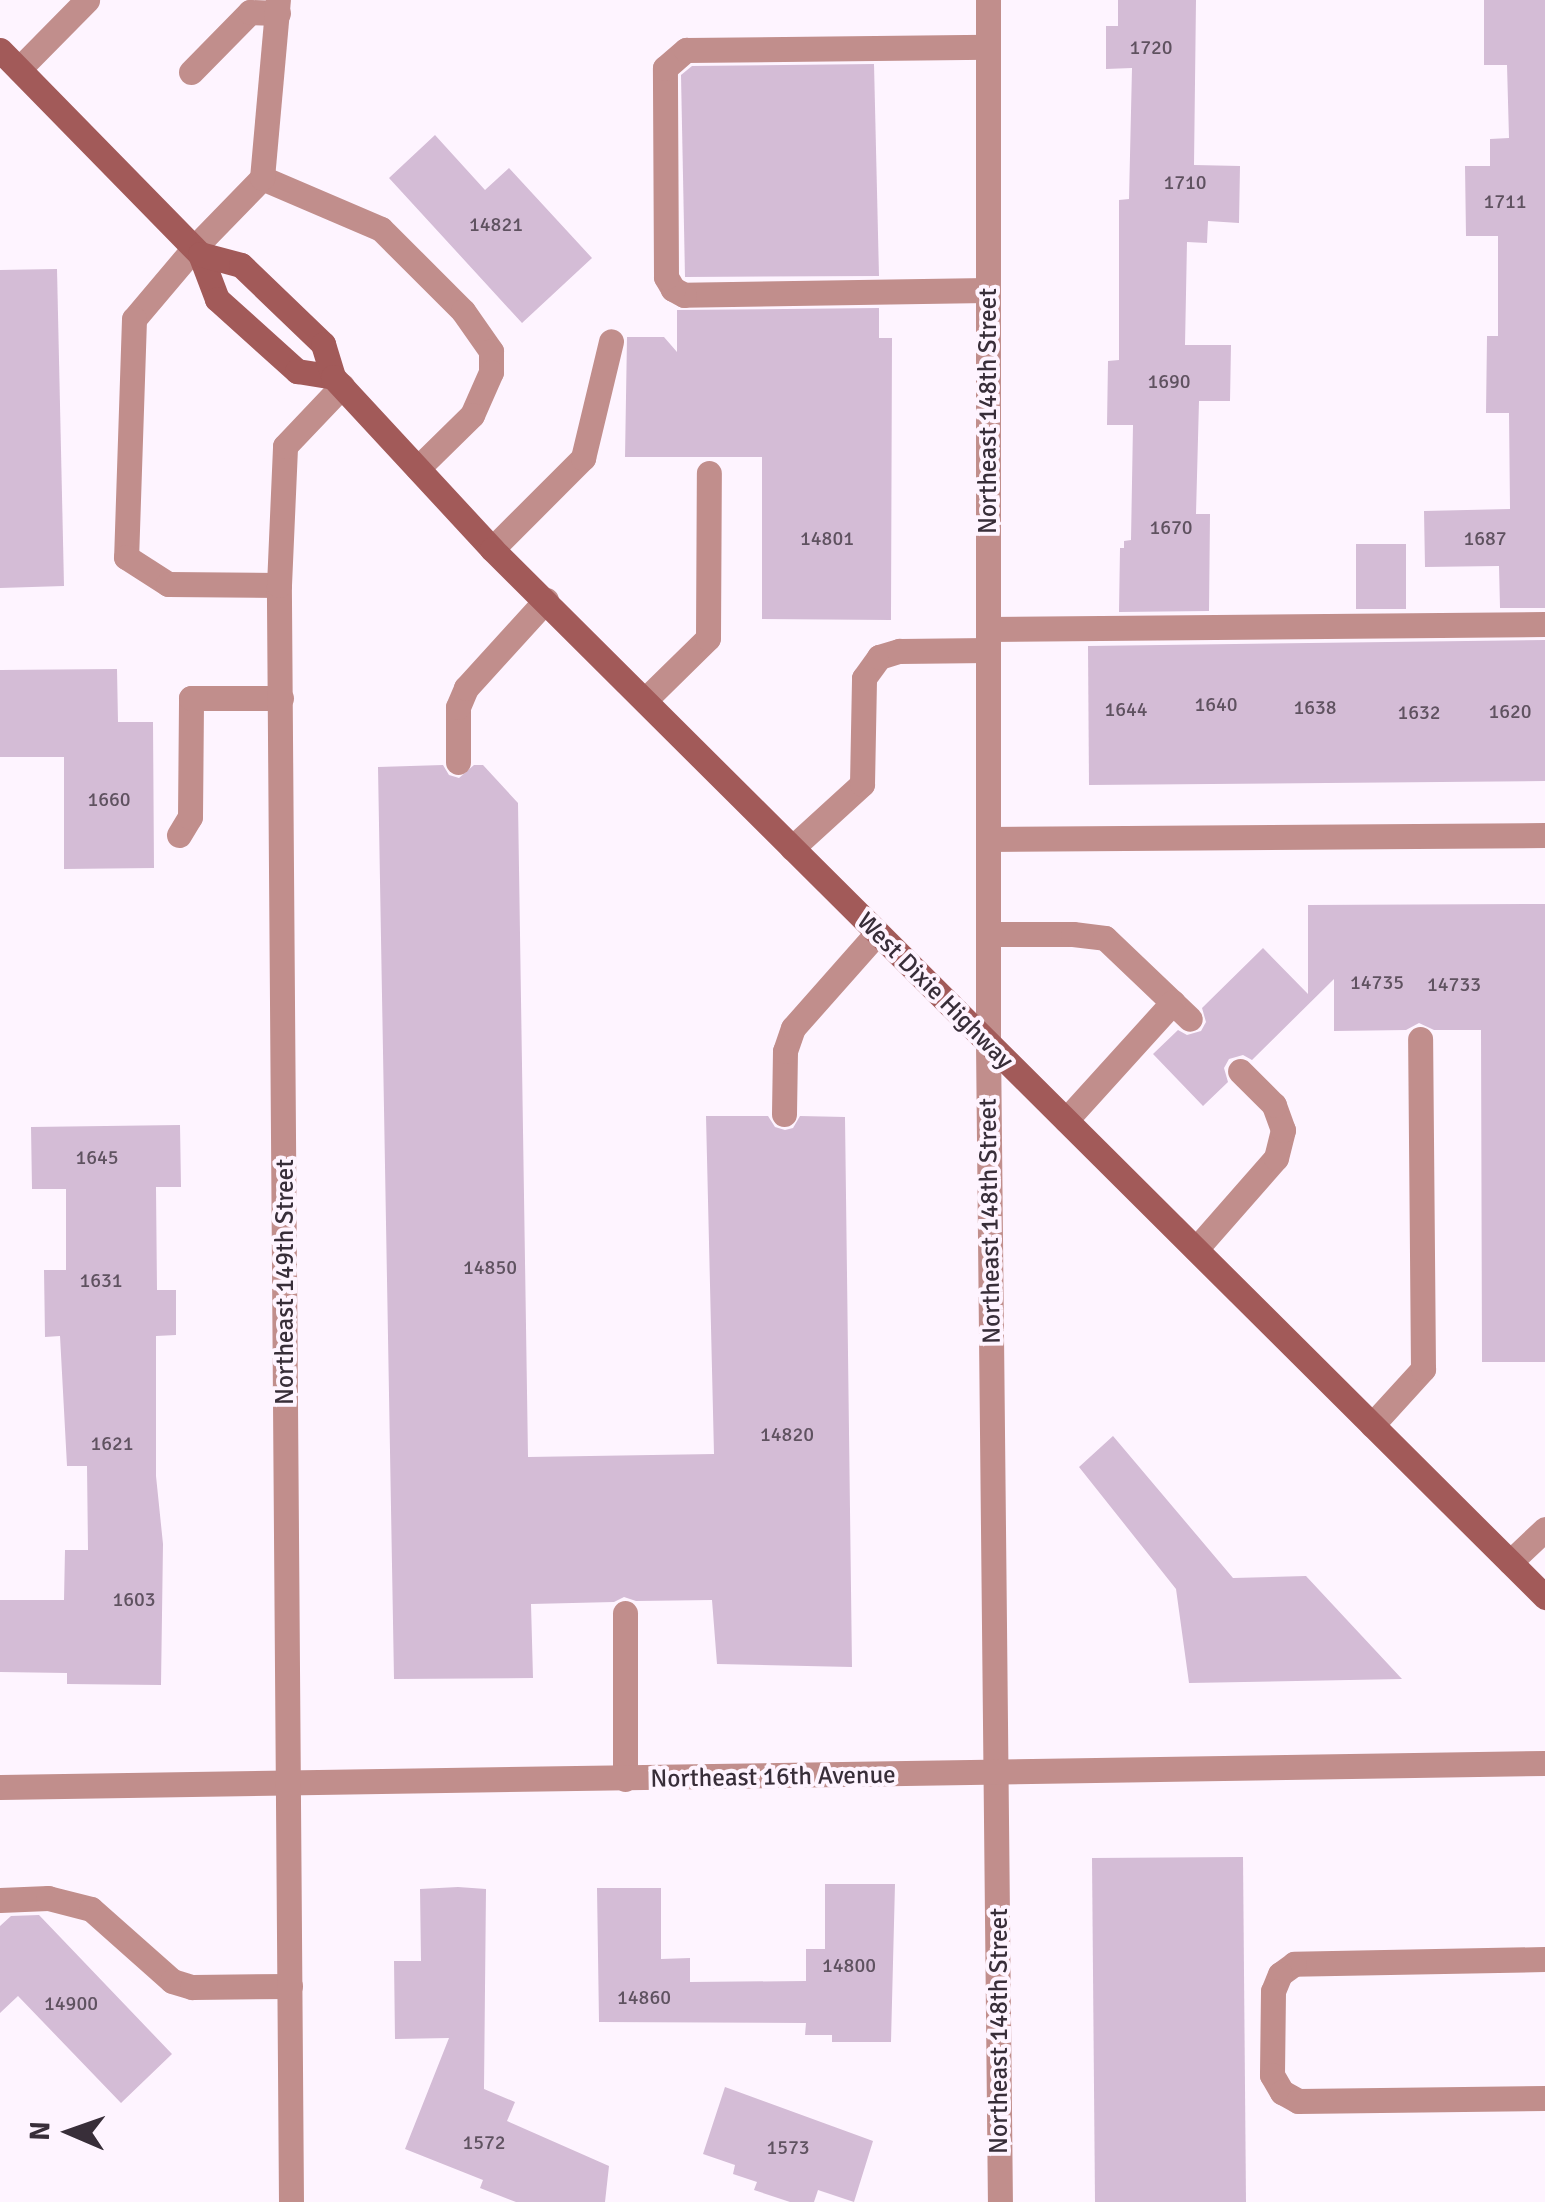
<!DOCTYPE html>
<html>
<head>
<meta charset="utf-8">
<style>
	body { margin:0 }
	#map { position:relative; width:1545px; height:2202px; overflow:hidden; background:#fef4ff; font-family:Signika,sans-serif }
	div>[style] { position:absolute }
	.building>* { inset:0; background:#d4bcd6 }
	.service>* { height:25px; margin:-12.5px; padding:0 12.5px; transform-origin:12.5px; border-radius:12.5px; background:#c18e8c }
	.minor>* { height:25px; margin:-12.5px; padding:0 12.5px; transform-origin:12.5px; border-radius:12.5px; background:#c18e8c }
	.tertiary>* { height:25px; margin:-12.5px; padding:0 12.5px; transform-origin:12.5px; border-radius:12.5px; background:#c18e8c }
	.secondary>* { height:25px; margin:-12.5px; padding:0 12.5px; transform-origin:12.5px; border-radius:12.5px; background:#a25a59 }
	span { translate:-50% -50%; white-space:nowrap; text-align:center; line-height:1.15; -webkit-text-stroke:8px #fef4ff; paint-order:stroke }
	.number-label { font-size:20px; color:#5f5260 }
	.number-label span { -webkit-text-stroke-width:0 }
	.street-label { font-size:25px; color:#382e39 }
	.north { position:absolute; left:20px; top:2082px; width:100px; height:100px; -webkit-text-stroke:8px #fef4ff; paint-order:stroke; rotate:272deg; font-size:28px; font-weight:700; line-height:40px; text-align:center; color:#382e39 }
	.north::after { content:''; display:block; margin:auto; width:35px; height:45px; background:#382e39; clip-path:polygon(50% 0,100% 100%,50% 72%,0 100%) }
</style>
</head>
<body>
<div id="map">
	<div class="building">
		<i style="clip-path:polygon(1118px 0,1196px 0,1194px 165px,1240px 166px,1239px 223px,1208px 221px,1207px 243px,1187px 242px,1185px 345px,1231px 345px,1230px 401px,1199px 401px,1196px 514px,1210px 514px,1209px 611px,1119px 612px,1120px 548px,1124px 548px,1124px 541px,1131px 540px,1133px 425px,1107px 425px,1108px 361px,1119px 360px,1119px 200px,1129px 199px,1132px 68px,1106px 69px,1106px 26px,1118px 26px)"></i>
		<i style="clip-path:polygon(1484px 0,1545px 0,1545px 608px,1500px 608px,1499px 566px,1425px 567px,1424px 511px,1510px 509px,1509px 413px,1486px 413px,1487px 336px,1498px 336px,1498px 236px,1466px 236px,1465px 166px,1490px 166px,1490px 139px,1509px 138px,1507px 65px,1484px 65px)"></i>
		<i style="clip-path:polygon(874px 64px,879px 276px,685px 277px,681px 75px,692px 66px)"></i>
		<i style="clip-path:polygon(435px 135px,485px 190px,509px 168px,592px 258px,522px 323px,389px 178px)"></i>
		<i style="clip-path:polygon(57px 269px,64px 586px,0 588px,0 270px)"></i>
		<i style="clip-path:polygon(879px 308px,879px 338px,892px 338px,891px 620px,762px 619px,762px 457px,625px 457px,627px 337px,664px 337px,677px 352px,677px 310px)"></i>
		<i style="clip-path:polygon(1356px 544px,1406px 544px,1406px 609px,1356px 609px)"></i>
		<i style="clip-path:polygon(1545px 640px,1545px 781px,1089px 785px,1088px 646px)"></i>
		<i style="clip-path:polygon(117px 669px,118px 722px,153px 722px,154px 868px,64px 869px,64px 757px,0 757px,0 670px)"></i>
		<i style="clip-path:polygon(443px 765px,449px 775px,459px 778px,474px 765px,483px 765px,518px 803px,528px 1457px,714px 1454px,706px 1116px,768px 1116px,775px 1127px,785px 1130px,793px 1128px,800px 1116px,845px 1117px,852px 1667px,717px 1664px,712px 1600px,636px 1601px,624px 1597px,614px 1602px,531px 1604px,533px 1678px,394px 1679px,378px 767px)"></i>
		<i style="clip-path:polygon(1545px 904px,1545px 1362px,1482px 1362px,1481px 1030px,1434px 1030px,1419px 1023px,1406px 1030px,1334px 1031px,1334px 979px,1252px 1060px,1243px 1055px,1229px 1059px,1224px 1068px,1228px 1082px,1203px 1106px,1153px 1054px,1178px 1030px,1187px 1035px,1201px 1031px,1206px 1022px,1202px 1008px,1263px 948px,1308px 994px,1308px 905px)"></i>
		<i style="clip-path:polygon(180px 1125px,181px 1187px,156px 1187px,157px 1290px,176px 1290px,176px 1335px,156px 1336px,156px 1476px,163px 1544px,161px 1685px,67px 1684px,67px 1673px,0 1672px,0 1600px,64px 1600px,65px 1550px,88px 1550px,87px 1466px,67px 1466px,60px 1336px,45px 1337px,44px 1270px,66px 1270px,66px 1189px,32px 1189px,31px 1127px)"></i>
		<i style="clip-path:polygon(1113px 1436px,1233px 1578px,1306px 1576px,1402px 1679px,1189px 1683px,1176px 1589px,1079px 1467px)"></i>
		<i style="clip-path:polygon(1243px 1857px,1246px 2202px,1095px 2202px,1092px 1858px)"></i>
		<i style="clip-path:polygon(825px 1884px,895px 1884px,891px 2042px,832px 2042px,832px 2035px,805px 2035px,806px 2023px,599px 2022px,597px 1888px,661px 1888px,661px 1959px,690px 1958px,690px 1982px,806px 1981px,806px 1949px,825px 1949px)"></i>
		<i style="clip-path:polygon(458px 1887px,486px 1889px,484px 2089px,515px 2102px,507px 2121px,609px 2166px,605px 2202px,516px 2202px,480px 2188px,483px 2180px,405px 2149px,449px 2038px,395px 2039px,394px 1961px,421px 1961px,420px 1889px)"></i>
		<i style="clip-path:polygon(39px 1915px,172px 2054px,121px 2103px,18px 1996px,0 2013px,0 1926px,11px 1916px)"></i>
		<i style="clip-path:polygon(725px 2087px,873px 2141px,854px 2202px,818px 2190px,814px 2202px,790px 2202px,754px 2190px,757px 2182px,733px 2174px,735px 2165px,703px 2154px)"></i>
	</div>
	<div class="service">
		<i style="left:19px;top:69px;width:97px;rotate:-45.4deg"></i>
		<i style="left:191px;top:72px;width:84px;rotate:-45.5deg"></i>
		<i style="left:250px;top:12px;width:28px;rotate:2deg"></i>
		<i style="left:262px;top:178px;width:129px;rotate:23.2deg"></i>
		<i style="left:381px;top:229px;width:116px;rotate:45deg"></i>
		<i style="left:463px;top:311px;width:49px;rotate:55deg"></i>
		<i style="left:491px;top:351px;width:21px;rotate:90deg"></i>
		<i style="left:491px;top:372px;width:47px;rotate:113.8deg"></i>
		<i style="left:472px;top:415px;width:76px;rotate:135.5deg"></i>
		<i style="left:194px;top:248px;width:93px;rotate:130.2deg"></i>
		<i style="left:134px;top:319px;width:238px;rotate:91.9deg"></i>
		<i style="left:126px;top:557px;width:50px;rotate:32.7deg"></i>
		<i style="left:168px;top:584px;width:111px;rotate:0.5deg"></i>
		<i style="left:987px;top:290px;width:303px;rotate:179.1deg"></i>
		<i style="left:684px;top:295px;width:13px;rotate:-151deg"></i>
		<i style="left:673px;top:289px;width:14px;rotate:-120deg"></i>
		<i style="left:666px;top:277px;width:209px;rotate:-90.3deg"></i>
		<i style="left:665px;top:68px;width:28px;rotate:-41deg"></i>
		<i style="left:686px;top:50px;width:302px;rotate:-0.6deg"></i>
		<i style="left:492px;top:549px;width:129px;rotate:-45deg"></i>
		<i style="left:583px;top:458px;width:120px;rotate:-76.5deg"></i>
		<i style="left:988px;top:629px;width:557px;rotate:-0.51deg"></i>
		<i style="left:645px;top:700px;width:88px;rotate:-44.5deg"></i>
		<i style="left:708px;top:638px;width:165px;rotate:-89.7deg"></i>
		<i style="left:458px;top:762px;width:55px;rotate:-90deg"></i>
		<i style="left:458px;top:707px;width:21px;rotate:-67deg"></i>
		<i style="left:466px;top:688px;width:119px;rotate:-47.7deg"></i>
		<i style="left:179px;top:835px;width:21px;rotate:-59deg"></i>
		<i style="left:190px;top:817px;width:119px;rotate:-89.5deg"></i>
		<i style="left:191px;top:698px;width:90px"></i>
		<i style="left:988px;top:839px;width:557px;rotate:-0.41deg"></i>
		<i style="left:792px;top:848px;width:95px;rotate:-42.4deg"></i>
		<i style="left:862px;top:784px;width:106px;rotate:-88.9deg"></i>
		<i style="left:864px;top:678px;width:26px;rotate:-54deg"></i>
		<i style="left:879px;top:657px;width:21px;rotate:-17deg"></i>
		<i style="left:899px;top:651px;width:89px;rotate:-0.6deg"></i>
		<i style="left:989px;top:934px;width:84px"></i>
		<i style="left:1073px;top:934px;width:32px;rotate:7deg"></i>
		<i style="left:1105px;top:938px;width:117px;rotate:43.6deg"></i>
		<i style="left:784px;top:1114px;width:63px;rotate:-89.1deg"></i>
		<i style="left:785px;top:1051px;width:24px;rotate:-71deg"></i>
		<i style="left:793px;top:1028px;width:127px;rotate:-48.5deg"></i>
		<i style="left:1066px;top:1120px;width:159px;rotate:-47.8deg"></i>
		<i style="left:1196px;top:1249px;width:121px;rotate:-48.7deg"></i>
		<i style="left:1276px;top:1158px;width:29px;rotate:-76deg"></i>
		<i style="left:1283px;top:1130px;width:27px;rotate:-110deg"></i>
		<i style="left:1274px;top:1105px;width:48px;rotate:-135deg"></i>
		<i style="left:1372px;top:1425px;width:76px;rotate:-47.7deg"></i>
		<i style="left:1423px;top:1369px;width:330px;rotate:-90.5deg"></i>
		<i style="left:1510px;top:1562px;width:48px;rotate:-43.3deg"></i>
		<i style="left:625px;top:1613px;width:166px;rotate:90deg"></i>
		<i style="left:0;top:1900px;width:48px;rotate:-2.4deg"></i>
		<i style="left:48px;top:1898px;width:44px;rotate:14.3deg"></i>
		<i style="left:91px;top:1909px;width:108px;rotate:41.6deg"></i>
		<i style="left:172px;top:1981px;width:21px;rotate:17deg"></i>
		<i style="left:192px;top:1987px;width:98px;rotate:-0.6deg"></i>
		<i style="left:1545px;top:1959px;width:251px;rotate:178.9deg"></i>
		<i style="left:1294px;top:1964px;width:17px;rotate:144deg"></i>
		<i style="left:1280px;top:1974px;width:18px;rotate:112deg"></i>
		<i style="left:1273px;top:1991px;width:84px;rotate:90.7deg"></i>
		<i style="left:1272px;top:2075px;width:20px;rotate:60deg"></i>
		<i style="left:1282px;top:2092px;width:18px;rotate:29deg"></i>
		<i style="left:1298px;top:2101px;width:247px;rotate:-0.7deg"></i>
	</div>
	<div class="minor">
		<i style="left:988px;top:0;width:1043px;rotate:90deg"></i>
		<i style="left:988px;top:1043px;width:1159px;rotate:89.41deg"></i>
		<i style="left:194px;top:248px;width:98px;rotate:-45.8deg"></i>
		<i style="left:262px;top:178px;width:179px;rotate:-84.9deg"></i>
	</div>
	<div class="tertiary">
		<i style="left:0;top:1787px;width:1545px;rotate:-0.89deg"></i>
		<i style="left:291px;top:2202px;width:1617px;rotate:-90.43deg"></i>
		<i style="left:279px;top:585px;width:139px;rotate:-87.5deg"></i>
		<i style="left:285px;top:446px;width:83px;rotate:-46.5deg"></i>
	</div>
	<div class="secondary">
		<i style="left:0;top:50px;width:286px;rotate:45.6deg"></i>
		<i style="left:200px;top:254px;width:48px;rotate:69.3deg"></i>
		<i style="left:217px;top:299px;width:108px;rotate:42deg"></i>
		<i style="left:297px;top:371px;width:36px;rotate:9deg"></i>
		<i style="left:200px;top:254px;width:42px;rotate:15deg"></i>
		<i style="left:241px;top:265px;width:114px;rotate:43.9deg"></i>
		<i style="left:323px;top:344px;width:34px;rotate:73deg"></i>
		<i style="left:333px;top:377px;width:234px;rotate:47.2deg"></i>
		<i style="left:492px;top:549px;width:1486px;rotate:44.86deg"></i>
	</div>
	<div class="number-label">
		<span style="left:1151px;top:47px">1720</span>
		<span style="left:1185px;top:182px">1710</span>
		<span style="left:1505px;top:201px">1711</span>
		<span style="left:496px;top:224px">14821</span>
		<span style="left:1169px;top:381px">1690</span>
		<span style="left:1171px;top:527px">1670</span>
		<span style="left:827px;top:538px">14801</span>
		<span style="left:1485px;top:538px">1687</span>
		<span style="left:1216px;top:704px">1640</span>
		<span style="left:1315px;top:707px">1638</span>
		<span style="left:1126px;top:709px">1644</span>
		<span style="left:1510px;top:711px">1620</span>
		<span style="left:1419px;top:712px">1632</span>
		<span style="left:109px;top:799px">1660</span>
		<span style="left:1377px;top:982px">14735</span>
		<span style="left:1454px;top:984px">14733</span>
		<span style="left:97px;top:1157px">1645</span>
		<span style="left:490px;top:1267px">14850</span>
		<span style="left:101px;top:1280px">1631</span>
		<span style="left:787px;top:1434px">14820</span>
		<span style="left:112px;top:1443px">1621</span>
		<span style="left:134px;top:1599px">1603</span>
		<span style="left:849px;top:1965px">14800</span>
		<span style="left:644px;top:1997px">14860</span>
		<span style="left:71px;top:2003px">14900</span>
		<span style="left:484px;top:2142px">1572</span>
		<span style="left:788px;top:2147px">1573</span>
	</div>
	<div class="street-label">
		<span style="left:988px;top:411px;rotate:-90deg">Northeast 148th Street</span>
		<span style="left:935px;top:991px;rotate:45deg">West Dixie Highway</span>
		<span style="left:990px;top:1221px;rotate:-91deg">Northeast 148th Street</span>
		<span style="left:285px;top:1282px;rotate:-90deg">Northeast 149th Street</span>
		<span style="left:773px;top:1777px;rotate:-1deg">Northeast 16th Avenue</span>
		<span style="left:999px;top:2031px;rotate:-90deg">Northeast 148th Street</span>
	</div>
	<div class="north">N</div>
</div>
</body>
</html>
